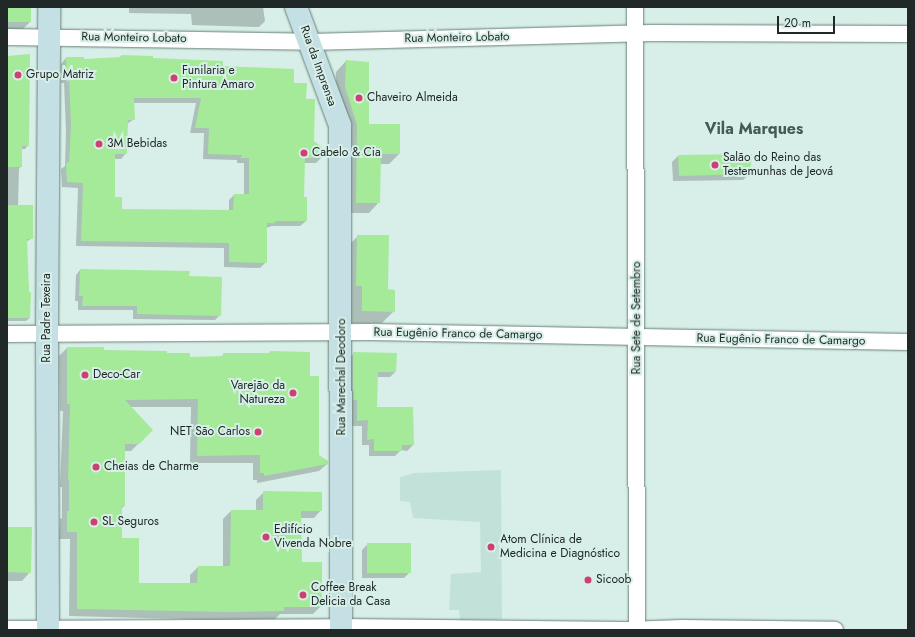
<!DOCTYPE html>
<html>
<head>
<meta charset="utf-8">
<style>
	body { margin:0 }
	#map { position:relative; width:915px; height:637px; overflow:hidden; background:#d7efe8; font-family:Jost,sans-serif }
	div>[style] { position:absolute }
	.built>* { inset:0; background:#c2e2d9 }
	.shadow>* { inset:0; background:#0003 }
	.building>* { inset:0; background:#a5ea99 }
	.roads { filter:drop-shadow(0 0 1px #6a8079) drop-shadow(0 0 1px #6a8079) }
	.minor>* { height:16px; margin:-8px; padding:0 8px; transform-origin:8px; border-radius:8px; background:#fff }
	.secondary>* { height:22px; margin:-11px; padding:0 11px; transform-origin:11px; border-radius:11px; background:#c4e0e4 }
	.dots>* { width:11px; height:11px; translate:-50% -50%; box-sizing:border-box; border:2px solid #d7efe8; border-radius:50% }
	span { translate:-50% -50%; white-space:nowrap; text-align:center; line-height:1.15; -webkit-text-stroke:4px #d7efe8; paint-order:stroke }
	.street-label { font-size:12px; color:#202927 }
	.poi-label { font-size:12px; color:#202927 }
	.left { translate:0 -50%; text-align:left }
	.right { translate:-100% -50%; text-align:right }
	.district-label { font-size:16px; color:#465a55; font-weight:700 }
	.frame { position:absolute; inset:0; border:8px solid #202927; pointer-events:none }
	.scale { position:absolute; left:777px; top:16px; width:58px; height:18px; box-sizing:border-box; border:2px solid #202927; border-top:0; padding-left:5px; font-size:12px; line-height:14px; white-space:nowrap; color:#202927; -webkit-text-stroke:3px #d7efe8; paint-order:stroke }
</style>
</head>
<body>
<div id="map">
	<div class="built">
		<i style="clip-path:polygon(501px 470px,502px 619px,460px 621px,459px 610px,449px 610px,451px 574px,481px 572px,480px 522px,413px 518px,410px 502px,400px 501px,400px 477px,414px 473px)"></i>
	</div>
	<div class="shadow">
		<i style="clip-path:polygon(7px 7px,30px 7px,30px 22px,21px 31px,7px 30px)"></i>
		<i style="clip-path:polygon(129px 7px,263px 7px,265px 21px,259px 27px,192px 25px,191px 14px,129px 13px)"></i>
		<i style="clip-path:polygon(evenodd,121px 56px,222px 67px,293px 84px,305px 100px,313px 141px,321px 148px,321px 158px,316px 163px,304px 163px,303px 198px,306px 221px,300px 226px,272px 226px,266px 228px,266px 262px,260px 268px,224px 267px,224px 248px,76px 246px,78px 188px,62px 187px,61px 169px,65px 166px,66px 131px,64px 83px,61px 83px,61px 64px,66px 58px,83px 60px,118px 59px,121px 56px,133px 103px,196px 103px,190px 133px,204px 133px,203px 159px,237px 160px,237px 163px,244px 163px,244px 195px,234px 195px,229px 200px,229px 211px,121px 210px,114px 198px,114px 159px,121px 159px,126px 153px,127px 124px,134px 119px,133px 103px)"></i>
		<i style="clip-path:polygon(7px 57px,28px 145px,25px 149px,21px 149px,21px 166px,19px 169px,18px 206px,32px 238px,26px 242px,30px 318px,26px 321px,7px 321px)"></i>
		<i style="clip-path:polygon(346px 61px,368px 125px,399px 125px,399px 154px,389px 164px,380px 164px,379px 202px,369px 213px,346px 213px,335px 98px,336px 72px)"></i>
		<i style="clip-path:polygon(678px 156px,749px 174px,743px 180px,673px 181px,672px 162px)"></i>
		<i style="clip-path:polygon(358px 236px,387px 290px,394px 311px,382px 323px,351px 323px,346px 248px)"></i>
		<i style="clip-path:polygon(80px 270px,188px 277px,220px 315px,215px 320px,133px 319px,133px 310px,78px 310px,78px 301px,75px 301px,76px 275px)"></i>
		<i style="clip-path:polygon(67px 348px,166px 354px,189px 358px,221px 357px,224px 354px,268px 354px,270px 352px,309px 377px,318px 455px,327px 464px,319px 471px,257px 483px,257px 480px,253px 480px,253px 463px,190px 463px,191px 407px,130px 407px,152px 430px,131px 451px,124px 451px,124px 506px,121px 509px,121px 539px,138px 584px,190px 584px,190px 575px,198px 567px,223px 567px,223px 519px,231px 511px,256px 511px,256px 500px,264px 492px,321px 510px,314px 518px,300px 518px,301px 563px,321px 606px,313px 614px,280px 614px,275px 619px,223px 620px,69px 616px,70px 539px,59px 539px,60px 519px,62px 518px,62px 487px,60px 487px,63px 411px,60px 411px,59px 356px)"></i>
		<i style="clip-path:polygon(354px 353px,395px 372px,390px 377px,377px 377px,376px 408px,413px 445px,407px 451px,401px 450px,395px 456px,369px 456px,369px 445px,362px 445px,362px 426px,352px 426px,348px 359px)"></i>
		<i style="clip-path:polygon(7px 528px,30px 572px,22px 581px,7px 581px)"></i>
		<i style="clip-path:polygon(368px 544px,410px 572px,404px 578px,362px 578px,362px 550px)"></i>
	</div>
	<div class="building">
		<i style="clip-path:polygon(7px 7px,31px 7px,31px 22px,7px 22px)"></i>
		<i style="clip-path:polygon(30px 54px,29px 146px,22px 146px,22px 167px,7px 167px,7px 56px)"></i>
		<i style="clip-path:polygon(evenodd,121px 55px,153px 56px,153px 58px,223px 61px,223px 66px,294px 69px,294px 83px,307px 83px,306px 99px,315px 99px,314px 141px,322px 147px,322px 158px,305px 158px,304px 197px,307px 197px,307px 221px,275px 221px,275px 223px,267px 223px,267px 263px,229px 262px,229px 243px,81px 241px,83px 183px,67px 182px,66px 163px,69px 162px,71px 125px,69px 78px,66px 78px,66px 57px,84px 57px,84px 59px,121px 57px,121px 55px,134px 98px,201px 98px,195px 128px,209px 128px,208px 154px,242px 155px,241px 158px,249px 158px,249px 194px,234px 194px,233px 210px,122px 209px,122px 197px,115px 197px,115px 154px,127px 154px,128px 120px,135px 120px,134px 98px)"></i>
		<i style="clip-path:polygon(346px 60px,369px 62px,369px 124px,400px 124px,400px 154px,381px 154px,380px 203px,356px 203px,357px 125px,345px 87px)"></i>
		<i style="clip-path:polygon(752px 154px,750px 174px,679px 176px,678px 155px)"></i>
		<i style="clip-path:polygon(7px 205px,33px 205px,33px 239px,27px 239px,29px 292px,31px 292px,30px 318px,7px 318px)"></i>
		<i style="clip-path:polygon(357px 235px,389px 235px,388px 289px,395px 290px,395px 312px,362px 311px,362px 286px,356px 286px)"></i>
		<i style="clip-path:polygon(80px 269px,190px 271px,189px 276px,222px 277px,221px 316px,137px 314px,137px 306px,82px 306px,83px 296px,79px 296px)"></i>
		<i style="clip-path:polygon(67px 347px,104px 347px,104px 350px,167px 351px,167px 353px,190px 353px,190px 357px,223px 356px,223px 353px,270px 353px,270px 351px,310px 352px,310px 376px,319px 376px,319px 455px,328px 461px,328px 464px,264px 476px,264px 473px,260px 473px,260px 455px,197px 456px,198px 399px,125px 400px,153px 430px,139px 444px,125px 444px,125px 506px,122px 506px,122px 538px,139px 538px,139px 583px,197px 583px,198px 566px,230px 566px,231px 510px,263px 510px,263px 491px,322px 492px,322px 511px,301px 511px,302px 562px,322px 562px,322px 607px,284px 607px,284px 611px,231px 612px,77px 609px,77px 532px,67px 532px,67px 511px,69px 511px,69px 480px,68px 480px,70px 404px,67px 404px)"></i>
		<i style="clip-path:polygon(353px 352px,397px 353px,396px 372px,378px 372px,377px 407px,413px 407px,414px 445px,402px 445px,402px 451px,374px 451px,374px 439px,367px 440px,368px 420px,357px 421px,357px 400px,353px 400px)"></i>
		<i style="clip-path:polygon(7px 527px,32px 527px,31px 573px,7px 572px)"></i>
		<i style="clip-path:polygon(367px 543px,411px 543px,411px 573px,367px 573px)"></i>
	</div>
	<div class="roads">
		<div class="minor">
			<i style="left:635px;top:7px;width:623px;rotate:89.82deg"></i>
			<i style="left:7px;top:37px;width:303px;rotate:0.9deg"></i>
			<i style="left:310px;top:42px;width:342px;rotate:-1.5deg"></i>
			<i style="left:652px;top:33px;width:256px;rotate:0.2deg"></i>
			<i style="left:7px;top:334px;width:363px;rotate:-0.3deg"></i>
			<i style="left:370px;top:332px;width:538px;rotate:1.06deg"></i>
			<i style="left:7px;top:629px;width:334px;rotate:-0.3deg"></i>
			<i style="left:341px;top:627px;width:283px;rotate:0.6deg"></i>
			<i style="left:627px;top:630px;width:55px;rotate:-2.1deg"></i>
			<i style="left:682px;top:628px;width:153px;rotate:0.7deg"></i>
		</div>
		<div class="secondary">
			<i style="left:296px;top:7px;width:126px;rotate:69.6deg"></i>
			<i style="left:340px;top:125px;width:505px;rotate:89.89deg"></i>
			<i style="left:48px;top:630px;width:296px;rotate:-90.2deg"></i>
			<i style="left:47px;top:334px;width:327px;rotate:-89.6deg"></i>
		</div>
	</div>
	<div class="dots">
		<i style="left:18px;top:75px;background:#cd4070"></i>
		<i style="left:174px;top:78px;background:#cd4070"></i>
		<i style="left:359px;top:98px;background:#cd4070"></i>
		<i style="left:99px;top:144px;background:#cd4070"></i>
		<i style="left:304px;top:153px;background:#cd4070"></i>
		<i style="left:715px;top:165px;background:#cd4070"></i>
		<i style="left:85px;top:375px;background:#cd4070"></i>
		<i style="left:293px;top:393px;background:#cd4070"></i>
		<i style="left:258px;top:432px;background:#cd4070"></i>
		<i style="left:96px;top:467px;background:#cd4070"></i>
		<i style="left:94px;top:522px;background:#cd4070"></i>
		<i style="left:266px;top:537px;background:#cd4070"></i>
		<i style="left:491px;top:547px;background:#cd4070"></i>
		<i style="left:588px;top:580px;background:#cd4070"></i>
		<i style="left:303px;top:595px;background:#cd4070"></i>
	</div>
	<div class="street-label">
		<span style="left:134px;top:38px;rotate:1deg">Rua Monteiro Lobato</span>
		<span style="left:457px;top:38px;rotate:-1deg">Rua Monteiro Lobato</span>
		<span style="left:318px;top:66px;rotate:70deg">Rua da Imprensa</span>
		<span style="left:47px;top:318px;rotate:-90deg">Rua Padre Texeira</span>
		<span style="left:637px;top:318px;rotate:-90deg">Rua Sete de Setembro</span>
		<span style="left:458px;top:334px;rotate:1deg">Rua Eugênio Franco de Camargo</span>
		<span style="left:781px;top:340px;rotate:1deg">Rua Eugênio Franco de Camargo</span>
		<span style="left:342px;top:377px;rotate:-90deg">Rua Marechal Deodoro</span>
	</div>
	<div class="poi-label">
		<span class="left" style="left:182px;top:78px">Funilaria e<br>Pintura Amaro</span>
		<span class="left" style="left:26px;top:75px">Grupo Matriz</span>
		<span class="left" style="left:367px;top:98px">Chaveiro Almeida</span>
		<span class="left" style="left:107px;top:144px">3M Bebidas</span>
		<span class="left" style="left:312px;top:153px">Cabelo &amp; Cia</span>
		<span class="left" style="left:723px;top:165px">Salão do Reino das<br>Testemunhas de Jeová</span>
		<span class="left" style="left:93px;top:375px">Deco-Car</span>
		<span class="right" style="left:285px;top:393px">Varejão da<br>Natureza</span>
		<span class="right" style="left:250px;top:432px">NET São Carlos</span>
		<span class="left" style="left:104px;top:467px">Cheias de Charme</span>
		<span class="left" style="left:102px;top:522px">SL Seguros</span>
		<span class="left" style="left:274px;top:537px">Edifício<br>Vivenda Nobre</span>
		<span class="left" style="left:500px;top:547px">Atom Clínica de<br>Medicina e Diagnóstico</span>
		<span class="left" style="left:596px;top:580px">Sicoob</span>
		<span class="left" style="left:311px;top:595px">Coffee Break<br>Delicia da Casa</span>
	</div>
	<div class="district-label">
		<span style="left:754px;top:129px">Vila Marques</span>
	</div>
	<div class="frame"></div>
	<div class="scale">20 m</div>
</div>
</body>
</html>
